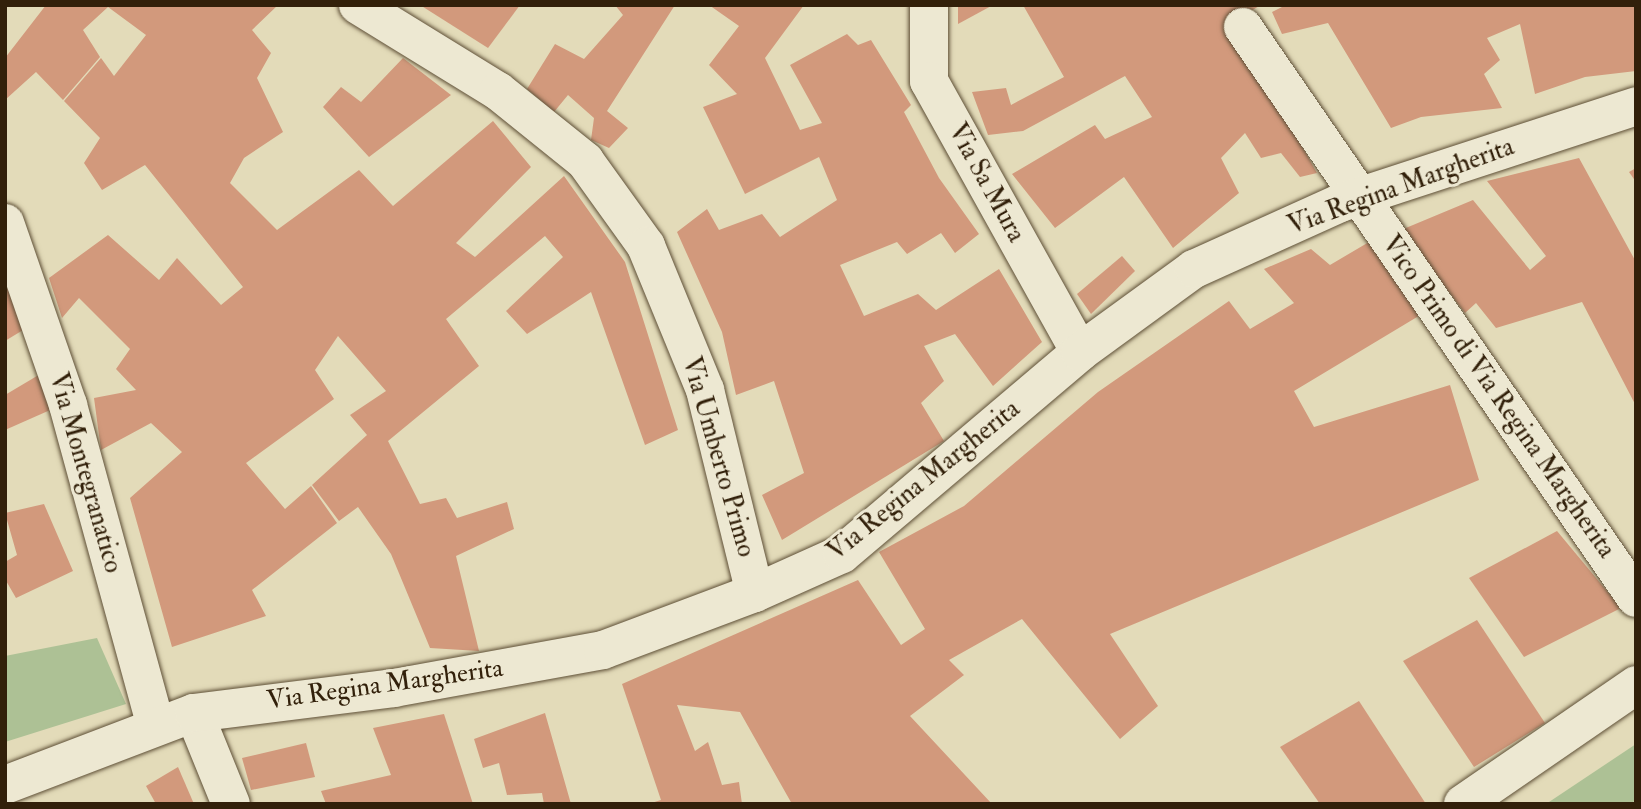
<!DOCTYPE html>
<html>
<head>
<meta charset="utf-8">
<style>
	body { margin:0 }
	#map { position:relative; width:1641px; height:809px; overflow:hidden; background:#e3dbb9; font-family:"IM FELL Double Pica",serif }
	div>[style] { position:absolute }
	.green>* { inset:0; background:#adc195 }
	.building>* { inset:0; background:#d2997c }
	.roads { filter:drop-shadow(0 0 2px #5e4f36) drop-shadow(0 0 2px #5e4f36) }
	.minor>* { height:38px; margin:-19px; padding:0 19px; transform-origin:19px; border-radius:19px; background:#ede8d2 }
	span { translate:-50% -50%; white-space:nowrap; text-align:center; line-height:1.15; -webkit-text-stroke:6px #ede8d2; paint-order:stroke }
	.street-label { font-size:26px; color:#32200a }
	.frame { position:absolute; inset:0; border:7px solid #32200a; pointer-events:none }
</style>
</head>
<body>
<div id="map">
	<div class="green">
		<i style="clip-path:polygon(97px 638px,126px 704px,5px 742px,5px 656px)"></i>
		<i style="clip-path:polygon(1636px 744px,1636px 800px,1630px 804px,1546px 804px)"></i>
	</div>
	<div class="building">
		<i style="clip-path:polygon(46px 5px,278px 5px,252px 30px,271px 53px,257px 78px,283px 132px,244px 158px,230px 183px,277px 230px,359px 170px,393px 206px,493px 121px,531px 167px,456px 243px,475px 257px,564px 176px,625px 262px,678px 430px,645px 445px,591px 292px,527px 334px,506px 311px,563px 257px,545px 236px,446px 319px,479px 366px,388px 441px,420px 504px,446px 498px,457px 518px,507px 502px,514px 529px,456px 556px,479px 651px,430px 648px,391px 554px,358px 507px,339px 521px,312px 485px,367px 435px,350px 415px,386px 391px,338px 336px,315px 370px,334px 399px,246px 463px,285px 509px,311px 486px,337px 523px,252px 590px,266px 616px,172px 647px,130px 498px,182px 452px,151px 423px,101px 450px,94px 398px,136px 390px,116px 369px,130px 349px,79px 298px,62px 318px,49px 278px,108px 235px,159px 280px,177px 258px,221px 305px,243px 287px,145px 165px,102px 190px,84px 163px,100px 138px,64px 101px,101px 58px,114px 76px,146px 35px,108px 7px,83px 30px,100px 57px,63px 100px,36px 72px,5px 100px,5px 58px)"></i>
		<i style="clip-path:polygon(420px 5px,520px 5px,488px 48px)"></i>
		<i style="clip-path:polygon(615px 5px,675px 5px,607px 111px,628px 128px,609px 148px,591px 140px,594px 118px,568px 95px,554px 112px,527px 89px,555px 44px,584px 59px,623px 15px)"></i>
		<i style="clip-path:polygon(709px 5px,804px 5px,765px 58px,800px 130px,822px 123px,790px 65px,847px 34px,858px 45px,871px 40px,911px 105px,904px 112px,939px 178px,979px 234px,955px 253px,941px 233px,907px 254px,897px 242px,840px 265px,864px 316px,918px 294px,936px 310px,999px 269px,1042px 342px,993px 386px,955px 334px,924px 346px,944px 381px,921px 403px,944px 441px,782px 540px,762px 495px,804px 473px,774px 381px,736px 395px,722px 332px,677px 232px,707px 209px,719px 230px,762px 214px,780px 237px,837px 200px,819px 157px,745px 194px,703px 107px,737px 94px,709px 65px,739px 26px)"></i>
		<i style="clip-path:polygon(958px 5px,993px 5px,958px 24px)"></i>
		<i style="clip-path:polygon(1023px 5px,1261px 5px,1232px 22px,1317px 173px,1300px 177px,1281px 153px,1261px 158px,1245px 133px,1221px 158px,1239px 193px,1173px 248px,1124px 177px,1055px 228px,1012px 174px,1095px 125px,1105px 139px,1152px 117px,1125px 76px,1023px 131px,988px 135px,972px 92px,1006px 88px,1011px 105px,1064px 77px)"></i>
		<i style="clip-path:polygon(1286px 5px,1636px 5px,1636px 71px,1585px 77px,1535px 94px,1520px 24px,1487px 38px,1500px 60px,1484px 74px,1502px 108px,1421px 117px,1391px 128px,1328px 23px,1282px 34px,1272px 12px)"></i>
		<i style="clip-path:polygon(403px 58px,451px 95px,369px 157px,323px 107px,341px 87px,361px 102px)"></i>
		<i style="clip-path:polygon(1579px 158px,1636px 262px,1636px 406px,1582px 302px,1496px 328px,1476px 303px,1465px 313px,1401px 230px,1473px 200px,1530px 270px,1546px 256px,1487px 181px)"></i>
		<i style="clip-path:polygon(1636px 168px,1636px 182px,1629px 172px)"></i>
		<i style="clip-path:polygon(1369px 242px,1427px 311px,1294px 391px,1314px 427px,1450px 385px,1479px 480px,1110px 634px,1158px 706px,1120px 739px,1022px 619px,949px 660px,964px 675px,910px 716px,992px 804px,792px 804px,740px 712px,677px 705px,695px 751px,708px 742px,722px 785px,739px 782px,742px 804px,648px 804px,661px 800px,622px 684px,858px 580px,901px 645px,925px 629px,879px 552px,964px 506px,1098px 392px,1229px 301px,1250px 329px,1294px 303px,1264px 269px,1311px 249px,1330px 265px)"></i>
		<i style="clip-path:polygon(1122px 256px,1135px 271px,1091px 314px,1077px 294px)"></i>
		<i style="clip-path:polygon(5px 272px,28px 327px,5px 341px)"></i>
		<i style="clip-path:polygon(42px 373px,57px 407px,5px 430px,5px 395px)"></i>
		<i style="clip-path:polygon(44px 504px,73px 571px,16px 598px,5px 579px,5px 562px,17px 555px,5px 513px)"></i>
		<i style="clip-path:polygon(1557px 531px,1621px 608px,1524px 657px,1469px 578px)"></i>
		<i style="clip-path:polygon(1477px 620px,1545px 723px,1474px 767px,1403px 661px)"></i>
		<i style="clip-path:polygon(1359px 701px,1426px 804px,1320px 804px,1280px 747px)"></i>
		<i style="clip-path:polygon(545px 713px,571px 804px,544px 804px,542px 793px,507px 795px,499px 763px,483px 768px,474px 739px)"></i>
		<i style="clip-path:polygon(444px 714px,473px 804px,326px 804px,321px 791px,391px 775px,373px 728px)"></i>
		<i style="clip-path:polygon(306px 743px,315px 777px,251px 790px,242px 758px)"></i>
		<i style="clip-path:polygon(178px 767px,194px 804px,156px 804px,146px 786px)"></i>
	</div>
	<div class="roads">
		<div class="minor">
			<i style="left:358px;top:5px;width:164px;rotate:31.6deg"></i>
			<i style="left:498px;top:91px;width:112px;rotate:38.8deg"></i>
			<i style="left:585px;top:161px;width:105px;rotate:54.3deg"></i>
			<i style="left:646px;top:246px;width:156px;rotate:67.7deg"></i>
			<i style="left:705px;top:390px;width:209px;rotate:76.2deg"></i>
			<i style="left:929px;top:5px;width:76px;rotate:90deg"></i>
			<i style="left:929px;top:81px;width:310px;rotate:60.9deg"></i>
			<i style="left:1243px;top:27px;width:693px;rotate:55.46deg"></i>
			<i style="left:5px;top:223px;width:193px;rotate:70.9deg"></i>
			<i style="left:68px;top:405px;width:333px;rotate:74.7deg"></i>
			<i style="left:194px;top:713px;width:98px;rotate:67.9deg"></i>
			<i style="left:5px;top:785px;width:202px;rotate:-20.9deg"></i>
			<i style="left:194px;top:713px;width:202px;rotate:-7.1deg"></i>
			<i style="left:394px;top:688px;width:212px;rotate:-10.3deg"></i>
			<i style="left:603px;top:650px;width:162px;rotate:-20.6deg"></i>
			<i style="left:755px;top:593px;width:95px;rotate:-24.1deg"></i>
			<i style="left:842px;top:554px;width:312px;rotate:-40.3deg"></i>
			<i style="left:1080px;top:352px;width:141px;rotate:-36.1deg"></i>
			<i style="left:1194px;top:269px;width:160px;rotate:-24.3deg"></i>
			<i style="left:1340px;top:203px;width:311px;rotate:-18.1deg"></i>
			<i style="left:1463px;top:804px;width:210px;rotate:-34.5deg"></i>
		</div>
	</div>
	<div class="street-label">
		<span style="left:986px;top:183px;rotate:61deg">Via Sa Mura</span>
		<span style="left:1401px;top:187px;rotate:-20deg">Via Regina Margherita</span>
		<span style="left:1498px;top:397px;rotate:55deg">Vico Primo di Via Regina Margherita</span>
		<span style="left:718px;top:457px;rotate:74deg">Via Umberto Primo</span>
		<span style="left:85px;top:473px;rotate:74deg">Via Montegranatico</span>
		<span style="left:924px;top:481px;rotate:-39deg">Via Regina Margherita</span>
		<span style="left:385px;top:685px;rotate:-8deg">Via Regina Margherita</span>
	</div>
	<div class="frame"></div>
</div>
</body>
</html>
